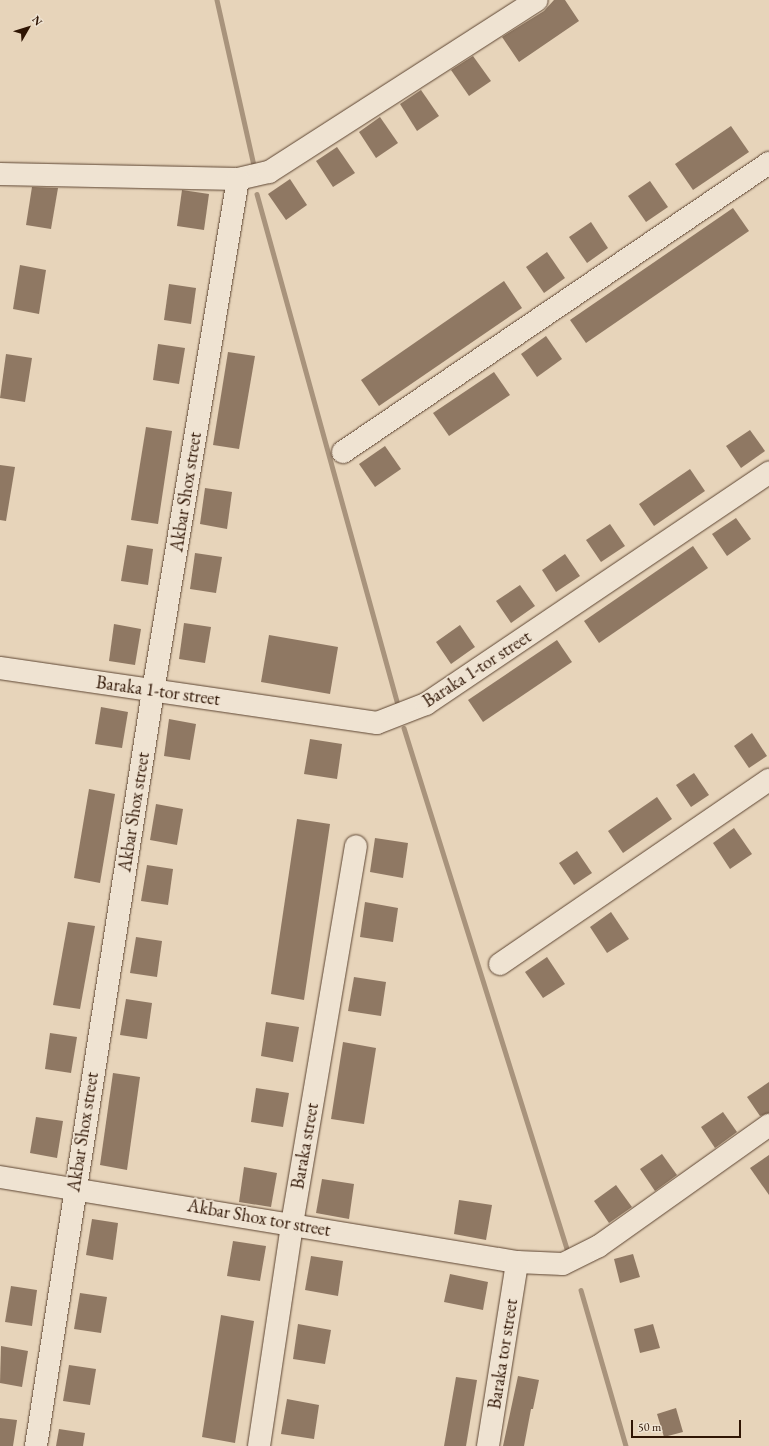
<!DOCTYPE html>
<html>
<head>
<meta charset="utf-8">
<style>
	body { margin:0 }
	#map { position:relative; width:769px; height:1446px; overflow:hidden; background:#e7d4ba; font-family:"EB Garamond",serif }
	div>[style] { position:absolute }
	.stream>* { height:4.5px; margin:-2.25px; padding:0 2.25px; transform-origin:2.25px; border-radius:2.25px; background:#a8937c }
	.building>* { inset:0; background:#8f7863 }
	.roads { filter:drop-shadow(0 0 1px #5d4532) drop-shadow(0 0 1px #5d4532) }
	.minor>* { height:22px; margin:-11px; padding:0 11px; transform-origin:11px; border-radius:11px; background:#efe3d2 }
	span { translate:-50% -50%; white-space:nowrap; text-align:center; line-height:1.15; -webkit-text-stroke:3.5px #efe3d2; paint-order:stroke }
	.street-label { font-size:18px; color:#2f1504 }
	.north { position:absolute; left:8px; top:8px; width:40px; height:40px; -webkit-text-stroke:3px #efe3d2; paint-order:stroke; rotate:51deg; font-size:11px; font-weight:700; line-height:16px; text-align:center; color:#2f1504 }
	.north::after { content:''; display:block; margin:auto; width:14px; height:18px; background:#2f1504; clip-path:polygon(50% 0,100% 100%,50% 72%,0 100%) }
	.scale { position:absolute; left:631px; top:1420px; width:110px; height:18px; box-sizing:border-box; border:2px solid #2f1504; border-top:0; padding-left:5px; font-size:12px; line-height:14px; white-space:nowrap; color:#2f1504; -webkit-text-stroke:3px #efe3d2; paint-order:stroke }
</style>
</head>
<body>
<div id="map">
	<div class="stream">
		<i style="left:217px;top:0;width:169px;rotate:77.4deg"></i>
		<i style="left:257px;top:194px;width:530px;rotate:74.57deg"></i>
		<i style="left:404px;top:728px;width:552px;rotate:72.62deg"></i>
		<i style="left:581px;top:1290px;width:162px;rotate:73.9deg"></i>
	</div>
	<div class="building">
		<i style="clip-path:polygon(554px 0,565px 0,579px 21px,519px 62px,502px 37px,544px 11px)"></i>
		<i style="clip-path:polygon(473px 56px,491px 81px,469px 96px,451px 70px)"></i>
		<i style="clip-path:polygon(421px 90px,439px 116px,417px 131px,400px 104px)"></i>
		<i style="clip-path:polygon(380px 117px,398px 143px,376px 158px,359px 132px)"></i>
		<i style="clip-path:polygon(731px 126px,749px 152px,693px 190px,675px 164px)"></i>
		<i style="clip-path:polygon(337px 147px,355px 173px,333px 187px,316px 161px)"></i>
		<i style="clip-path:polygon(290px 179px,307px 205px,286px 220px,268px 194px)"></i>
		<i style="clip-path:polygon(650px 181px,668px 207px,646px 222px,628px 196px)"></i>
		<i style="clip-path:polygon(32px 187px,58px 188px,51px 229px,26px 225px)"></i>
		<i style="clip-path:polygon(182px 190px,209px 194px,204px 230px,177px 226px)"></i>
		<i style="clip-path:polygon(733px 208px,749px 231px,586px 343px,570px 320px)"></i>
		<i style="clip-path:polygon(591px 222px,608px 248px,587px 263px,569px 237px)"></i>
		<i style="clip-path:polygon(547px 252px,565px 278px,544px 293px,526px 267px)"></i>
		<i style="clip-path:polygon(20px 265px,46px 270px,39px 314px,13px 309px)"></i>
		<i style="clip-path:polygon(504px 281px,522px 308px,379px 406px,361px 380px)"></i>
		<i style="clip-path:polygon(169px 284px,196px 288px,191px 324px,164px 320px)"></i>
		<i style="clip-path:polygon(546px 336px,562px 359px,537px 377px,521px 354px)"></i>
		<i style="clip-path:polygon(158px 344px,185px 348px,179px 384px,153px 380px)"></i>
		<i style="clip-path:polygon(228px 352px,255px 356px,239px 449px,213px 445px)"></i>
		<i style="clip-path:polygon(6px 354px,32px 358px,25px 402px,0 398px)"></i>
		<i style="clip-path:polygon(494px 372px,510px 395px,449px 436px,433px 413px)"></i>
		<i style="clip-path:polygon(146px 427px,172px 431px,158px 524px,131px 520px)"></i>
		<i style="clip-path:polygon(750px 430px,765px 451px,741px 468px,726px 446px)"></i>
		<i style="clip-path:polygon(385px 446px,401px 469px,375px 487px,359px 464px)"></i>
		<i style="clip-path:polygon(0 465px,15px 467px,6px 521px,0 520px)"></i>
		<i style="clip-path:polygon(690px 469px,705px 491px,654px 526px,639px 504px)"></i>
		<i style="clip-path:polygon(205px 488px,232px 492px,227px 529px,200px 524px)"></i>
		<i style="clip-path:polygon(736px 518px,751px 539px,727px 556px,712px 534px)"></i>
		<i style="clip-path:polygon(610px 524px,625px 546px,601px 562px,586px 540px)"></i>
		<i style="clip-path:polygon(127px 545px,153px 549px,148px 585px,121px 581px)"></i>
		<i style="clip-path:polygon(693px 546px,708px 568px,599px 643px,584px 621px)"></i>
		<i style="clip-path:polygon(195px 553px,222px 557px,216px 593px,190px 589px)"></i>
		<i style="clip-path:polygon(565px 554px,580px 576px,556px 592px,542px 570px)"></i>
		<i style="clip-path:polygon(520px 585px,535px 606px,511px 623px,496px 601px)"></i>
		<i style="clip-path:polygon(184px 623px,211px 627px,205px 663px,179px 659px)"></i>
		<i style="clip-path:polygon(114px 624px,141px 629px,135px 665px,109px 661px)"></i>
		<i style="clip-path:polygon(460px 625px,475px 647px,451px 664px,436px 642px)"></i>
		<i style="clip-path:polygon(269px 635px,338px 647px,330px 694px,261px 682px)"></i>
		<i style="clip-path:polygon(557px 640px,572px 662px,483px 722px,468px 700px)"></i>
		<i style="clip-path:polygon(101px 707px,128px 712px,122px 748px,95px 744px)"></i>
		<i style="clip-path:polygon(169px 719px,196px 724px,190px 760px,164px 756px)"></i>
		<i style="clip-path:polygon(752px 733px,767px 756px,749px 768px,734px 746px)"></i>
		<i style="clip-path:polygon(310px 739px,342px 744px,337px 779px,304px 774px)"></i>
		<i style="clip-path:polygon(694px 773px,709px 795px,691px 807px,676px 785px)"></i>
		<i style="clip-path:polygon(89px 789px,115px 794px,100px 883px,74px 878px)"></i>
		<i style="clip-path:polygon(657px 797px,672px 819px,623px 853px,608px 831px)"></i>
		<i style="clip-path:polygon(156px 804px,183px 809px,177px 845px,150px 840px)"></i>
		<i style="clip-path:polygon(297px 819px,330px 824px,304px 1000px,271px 994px)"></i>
		<i style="clip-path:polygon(734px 828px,752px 854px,730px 869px,713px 843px)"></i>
		<i style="clip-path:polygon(375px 838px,408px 843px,403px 878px,370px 872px)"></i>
		<i style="clip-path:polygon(577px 851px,592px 873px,574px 885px,559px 863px)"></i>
		<i style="clip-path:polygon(147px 865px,173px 869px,168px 905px,141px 901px)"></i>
		<i style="clip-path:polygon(365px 902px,398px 908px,393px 942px,360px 937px)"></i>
		<i style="clip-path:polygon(611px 912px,629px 939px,607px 953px,590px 927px)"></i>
		<i style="clip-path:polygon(68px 922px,95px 926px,80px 1009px,53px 1005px)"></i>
		<i style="clip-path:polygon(136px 937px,162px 941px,157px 977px,130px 973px)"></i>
		<i style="clip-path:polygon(547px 957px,565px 984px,543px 998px,525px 972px)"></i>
		<i style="clip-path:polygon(354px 977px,386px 982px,381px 1016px,348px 1011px)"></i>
		<i style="clip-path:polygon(126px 999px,152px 1003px,147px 1039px,120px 1035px)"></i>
		<i style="clip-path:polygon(266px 1022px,299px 1027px,293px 1062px,261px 1056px)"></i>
		<i style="clip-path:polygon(50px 1033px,77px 1037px,71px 1073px,45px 1069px)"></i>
		<i style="clip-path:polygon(343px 1042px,376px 1048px,364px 1124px,331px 1119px)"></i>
		<i style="clip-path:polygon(113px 1073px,140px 1077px,127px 1170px,100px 1165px)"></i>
		<i style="clip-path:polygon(769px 1082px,769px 1113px,760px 1116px,747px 1097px)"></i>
		<i style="clip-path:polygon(256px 1088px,289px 1093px,283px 1127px,251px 1122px)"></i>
		<i style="clip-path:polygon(723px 1112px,737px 1132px,715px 1148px,701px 1127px)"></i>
		<i style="clip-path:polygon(36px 1117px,63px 1121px,57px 1158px,30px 1153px)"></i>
		<i style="clip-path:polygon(662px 1154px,677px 1175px,655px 1191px,640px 1169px)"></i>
		<i style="clip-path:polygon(769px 1155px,769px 1195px,750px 1168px)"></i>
		<i style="clip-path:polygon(244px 1167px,277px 1173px,271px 1207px,239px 1202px)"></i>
		<i style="clip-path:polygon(322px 1179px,354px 1184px,349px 1219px,316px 1213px)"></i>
		<i style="clip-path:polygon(616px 1185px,632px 1207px,609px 1223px,594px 1201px)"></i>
		<i style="clip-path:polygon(459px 1200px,492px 1205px,486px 1240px,454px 1234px)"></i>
		<i style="clip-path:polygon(92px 1219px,118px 1223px,113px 1260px,86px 1255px)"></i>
		<i style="clip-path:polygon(233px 1241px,266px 1246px,260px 1281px,227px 1276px)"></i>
		<i style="clip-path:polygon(633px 1254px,640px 1277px,620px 1283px,614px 1259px)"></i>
		<i style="clip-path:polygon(311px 1256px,343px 1261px,338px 1296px,305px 1290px)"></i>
		<i style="clip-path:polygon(450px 1274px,488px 1282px,483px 1310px,444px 1302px)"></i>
		<i style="clip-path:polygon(11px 1286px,37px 1290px,32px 1326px,5px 1322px)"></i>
		<i style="clip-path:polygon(80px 1293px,107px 1297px,101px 1333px,74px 1329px)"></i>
		<i style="clip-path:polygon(221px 1315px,254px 1321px,235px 1443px,202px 1437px)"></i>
		<i style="clip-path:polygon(298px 1324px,331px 1330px,325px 1364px,293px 1359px)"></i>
		<i style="clip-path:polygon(653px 1324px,660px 1348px,640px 1353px,634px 1329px)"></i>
		<i style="clip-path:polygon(1px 1346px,28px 1351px,22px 1387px,0 1383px)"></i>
		<i style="clip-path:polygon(69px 1365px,96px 1369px,90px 1405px,63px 1401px)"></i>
		<i style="clip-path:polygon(518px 1376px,539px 1380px,533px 1409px,531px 1409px,524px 1446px,503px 1446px)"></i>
		<i style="clip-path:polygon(456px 1377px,477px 1380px,466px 1446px,444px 1446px)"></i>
		<i style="clip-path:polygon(287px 1399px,319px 1405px,314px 1439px,281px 1434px)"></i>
		<i style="clip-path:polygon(676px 1408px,683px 1432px,664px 1437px,657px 1414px)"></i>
		<i style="clip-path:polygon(0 1418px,17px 1420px,13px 1446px,0 1446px)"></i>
		<i style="clip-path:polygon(59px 1429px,85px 1433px,83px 1446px,56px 1446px)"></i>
	</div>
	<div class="roads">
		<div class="minor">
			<i style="left:0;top:174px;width:238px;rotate:1.2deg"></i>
			<i style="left:238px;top:179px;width:32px;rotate:-13deg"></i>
			<i style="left:269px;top:172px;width:318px;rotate:-32.7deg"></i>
			<i style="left:343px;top:452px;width:515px;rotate:-34.15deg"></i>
			<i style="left:0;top:668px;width:381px;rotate:8.3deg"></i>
			<i style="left:377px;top:723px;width:53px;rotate:-21.2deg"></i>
			<i style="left:426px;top:704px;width:414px;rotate:-34deg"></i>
			<i style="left:500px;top:964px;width:326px;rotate:-34.4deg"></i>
			<i style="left:0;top:1177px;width:524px;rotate:9.34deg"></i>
			<i style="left:517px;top:1262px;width:46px;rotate:2.5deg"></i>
			<i style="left:563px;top:1264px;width:40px;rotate:-26.6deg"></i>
			<i style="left:599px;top:1246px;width:209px;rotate:-35.4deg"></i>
			<i style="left:36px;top:1446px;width:764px;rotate:-81.19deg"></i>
			<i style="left:153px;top:691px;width:519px;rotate:-80.57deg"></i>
			<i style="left:259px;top:1446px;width:224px;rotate:-81.5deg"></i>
			<i style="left:292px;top:1224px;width:383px;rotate:-80.4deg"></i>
			<i style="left:488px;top:1446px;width:186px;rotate:-81deg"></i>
		</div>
	</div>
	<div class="street-label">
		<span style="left:186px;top:492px;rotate:-81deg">Akbar Shox street</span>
		<span style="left:477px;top:669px;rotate:-33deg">Baraka 1-tor street</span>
		<span style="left:158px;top:691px;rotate:8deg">Baraka 1-tor street</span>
		<span style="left:134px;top:812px;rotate:-81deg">Akbar Shox street</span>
		<span style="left:83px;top:1132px;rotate:-81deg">Akbar Shox street</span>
		<span style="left:305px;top:1146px;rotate:-80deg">Baraka street</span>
		<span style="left:259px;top:1218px;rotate:10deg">Akbar Shox tor street</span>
		<span style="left:503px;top:1354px;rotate:-81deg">Baraka tor street</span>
	</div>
	<div class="north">N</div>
	<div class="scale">50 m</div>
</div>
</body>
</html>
